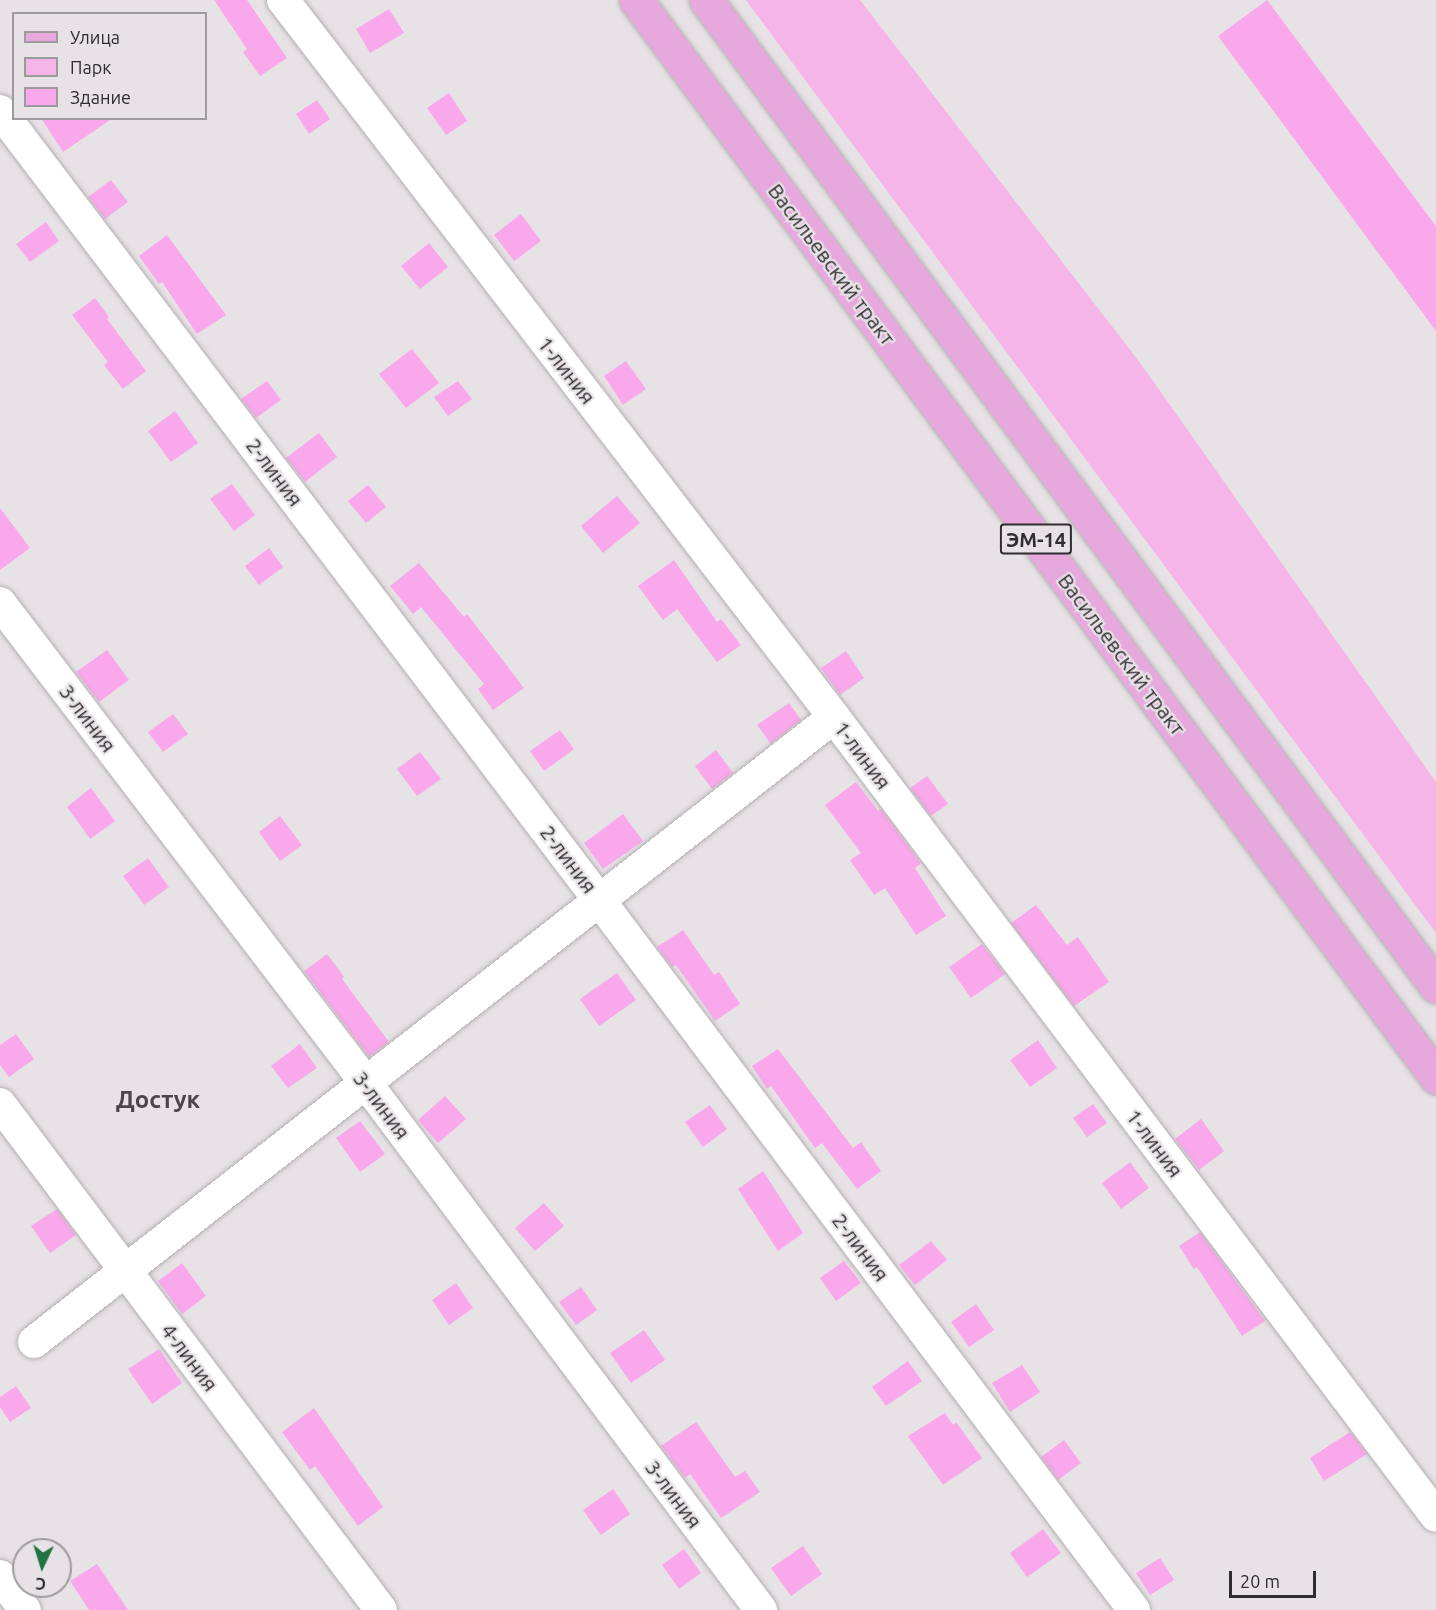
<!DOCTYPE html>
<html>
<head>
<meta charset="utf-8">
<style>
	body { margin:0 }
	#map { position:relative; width:1436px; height:1610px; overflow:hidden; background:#e7e2e6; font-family:Ubuntu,sans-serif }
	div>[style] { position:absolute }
	.green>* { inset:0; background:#f5b5e9 }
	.building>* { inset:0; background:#f9a8eb }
	.roads { filter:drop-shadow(0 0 2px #b4b0b3) drop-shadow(0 0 2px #b4b0b3) }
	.minor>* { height:32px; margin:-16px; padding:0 16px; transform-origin:16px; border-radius:16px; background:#fff }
	.primary>* { height:33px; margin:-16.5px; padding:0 16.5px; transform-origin:16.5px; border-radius:16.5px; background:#e6a8dd }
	span { translate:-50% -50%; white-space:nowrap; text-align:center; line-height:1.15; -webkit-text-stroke:4.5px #e7e2e6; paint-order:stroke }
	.shield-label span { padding:2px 4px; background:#e7e2e6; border:2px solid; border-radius:4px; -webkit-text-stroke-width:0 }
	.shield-label { font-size:20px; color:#2f2d2f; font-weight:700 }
	.street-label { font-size:21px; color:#2f2d2f }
	.quarter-label { font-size:24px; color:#4a4649; font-weight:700 }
	.legend { position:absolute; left:12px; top:12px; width:195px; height:108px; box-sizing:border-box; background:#e7e2e6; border:2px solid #9d9a9d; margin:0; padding:8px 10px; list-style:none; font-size:18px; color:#2f2d2f }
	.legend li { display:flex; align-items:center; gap:12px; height:30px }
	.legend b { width:30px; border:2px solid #9d9a9d }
	.north { position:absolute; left:12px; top:1538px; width:60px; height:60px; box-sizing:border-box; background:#e7e2e6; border:2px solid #9d9a9d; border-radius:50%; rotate:184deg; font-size:16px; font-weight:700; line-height:24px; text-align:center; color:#2f2d2f }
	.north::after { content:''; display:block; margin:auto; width:21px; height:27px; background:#247344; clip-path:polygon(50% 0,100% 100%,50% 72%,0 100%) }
	.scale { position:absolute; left:1229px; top:1571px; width:87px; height:27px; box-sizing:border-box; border:3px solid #2f2d2f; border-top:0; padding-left:8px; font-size:18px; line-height:21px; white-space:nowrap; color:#2f2d2f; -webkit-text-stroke:4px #e7e2e6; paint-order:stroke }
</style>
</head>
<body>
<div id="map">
	<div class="green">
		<i style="clip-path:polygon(746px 0,860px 0,1141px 364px,1436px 782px,1436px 933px)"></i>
	</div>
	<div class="building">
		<i style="clip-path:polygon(214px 0,247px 0,287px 58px,260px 76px,243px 52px,247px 49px)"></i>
		<i style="clip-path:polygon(1267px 0,1436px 226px,1436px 331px,1218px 36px)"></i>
		<i style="clip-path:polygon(389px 9px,404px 33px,370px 53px,356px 29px)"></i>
		<i style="clip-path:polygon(449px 93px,467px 121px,446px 135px,427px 108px)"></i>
		<i style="clip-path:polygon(317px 100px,330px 119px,309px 134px,296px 114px)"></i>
		<i style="clip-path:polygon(41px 118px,113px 118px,63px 152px)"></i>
		<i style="clip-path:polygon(111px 180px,128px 202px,105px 219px,88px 197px)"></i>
		<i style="clip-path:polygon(521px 214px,541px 241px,514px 261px,494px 235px)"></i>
		<i style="clip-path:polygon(46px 222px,59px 241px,30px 262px,16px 244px)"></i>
		<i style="clip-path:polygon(167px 235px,226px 315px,197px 334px,162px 282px,159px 284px,139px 256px)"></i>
		<i style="clip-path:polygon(429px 243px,448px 267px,420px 289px,401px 266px)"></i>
		<i style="clip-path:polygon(95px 298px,109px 317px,107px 319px,146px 371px,123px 389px,104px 365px,108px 362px,72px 315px)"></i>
		<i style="clip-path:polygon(412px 349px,439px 383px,406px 408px,379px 374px)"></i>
		<i style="clip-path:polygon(626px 361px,646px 389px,623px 405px,604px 376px)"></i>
		<i style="clip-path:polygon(267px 381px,281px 400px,256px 418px,241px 399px)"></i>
		<i style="clip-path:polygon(458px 381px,472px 399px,448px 416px,434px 397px)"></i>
		<i style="clip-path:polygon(175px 411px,198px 443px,171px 462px,148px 431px)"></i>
		<i style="clip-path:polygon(319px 433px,337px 457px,305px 482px,286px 458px)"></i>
		<i style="clip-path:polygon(232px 484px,255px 515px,234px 531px,210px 499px)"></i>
		<i style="clip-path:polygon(368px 485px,386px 507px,366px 523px,348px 501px)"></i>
		<i style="clip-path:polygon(617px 496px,640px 523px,603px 553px,581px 526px)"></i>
		<i style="clip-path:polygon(0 508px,30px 548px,0 570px)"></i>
		<i style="clip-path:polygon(269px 548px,283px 567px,259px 585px,245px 566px)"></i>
		<i style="clip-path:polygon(674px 560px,717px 622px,721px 619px,741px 645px,717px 662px,677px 609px,663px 620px,638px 586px)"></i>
		<i style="clip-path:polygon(419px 563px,464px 617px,467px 614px,524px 688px,493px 710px,478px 689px,484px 684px,421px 607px,413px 614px,390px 586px)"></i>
		<i style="clip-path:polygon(107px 650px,129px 680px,99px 702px,76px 672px)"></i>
		<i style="clip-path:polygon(846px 651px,864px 678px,840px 695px,821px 668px)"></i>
		<i style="clip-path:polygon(789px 703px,801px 720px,771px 744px,757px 725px)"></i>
		<i style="clip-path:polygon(173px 714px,188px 734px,163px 752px,148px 732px)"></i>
		<i style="clip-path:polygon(560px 730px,574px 749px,544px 771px,530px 751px)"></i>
		<i style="clip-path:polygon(716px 750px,733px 773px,712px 789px,695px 766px)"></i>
		<i style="clip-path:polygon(420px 752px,441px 779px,417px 796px,397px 769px)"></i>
		<i style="clip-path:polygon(927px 776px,948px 804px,931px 816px,910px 788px)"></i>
		<i style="clip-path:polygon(856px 782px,878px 811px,881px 809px,921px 863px,915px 868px,946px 916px,916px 935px,885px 888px,874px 895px,850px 860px,861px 853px,825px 805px)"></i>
		<i style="clip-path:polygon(91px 788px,115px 821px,90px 839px,67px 807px)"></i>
		<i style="clip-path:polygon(623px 814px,643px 841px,603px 869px,584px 843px)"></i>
		<i style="clip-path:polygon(280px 816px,302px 845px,280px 861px,259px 832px)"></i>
		<i style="clip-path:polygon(148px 858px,169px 887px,144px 905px,123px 876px)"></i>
		<i style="clip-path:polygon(1036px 905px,1067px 945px,1078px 937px,1109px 982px,1074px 1006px,1011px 923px)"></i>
		<i style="clip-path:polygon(683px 930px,714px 975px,719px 972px,740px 1004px,715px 1021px,676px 965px,672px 967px,657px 947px)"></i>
		<i style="clip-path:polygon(982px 944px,1005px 974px,971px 998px,949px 967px)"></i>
		<i style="clip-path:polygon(327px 954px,344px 977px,342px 979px,389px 1042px,369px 1057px,304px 971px)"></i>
		<i style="clip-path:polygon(617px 973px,636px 1000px,599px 1026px,580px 999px)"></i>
		<i style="clip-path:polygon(16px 1034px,34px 1059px,9px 1077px,0 1065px,0 1045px)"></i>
		<i style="clip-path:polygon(1038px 1040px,1057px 1068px,1030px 1087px,1010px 1060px)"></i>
		<i style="clip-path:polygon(300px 1044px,317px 1068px,288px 1088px,271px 1066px)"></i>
		<i style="clip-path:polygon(778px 1049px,853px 1148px,861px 1142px,881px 1171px,857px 1189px,822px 1143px,815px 1148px,771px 1086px,767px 1089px,752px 1066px)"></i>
		<i style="clip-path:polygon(445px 1096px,466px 1119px,438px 1143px,418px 1120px)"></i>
		<i style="clip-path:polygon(1093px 1104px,1107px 1123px,1087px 1137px,1073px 1118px)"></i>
		<i style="clip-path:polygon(710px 1105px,727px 1129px,703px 1147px,685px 1122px)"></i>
		<i style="clip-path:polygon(1201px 1119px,1224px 1151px,1199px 1170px,1175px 1139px)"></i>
		<i style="clip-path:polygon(360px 1121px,385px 1154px,360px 1172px,336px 1138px)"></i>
		<i style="clip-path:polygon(1130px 1162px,1149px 1188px,1121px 1209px,1102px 1183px)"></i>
		<i style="clip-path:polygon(763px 1171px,803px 1233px,778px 1251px,738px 1189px)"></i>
		<i style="clip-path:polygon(544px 1203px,564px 1226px,535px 1251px,515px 1228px)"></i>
		<i style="clip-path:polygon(57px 1209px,76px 1235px,50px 1253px,31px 1226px)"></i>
		<i style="clip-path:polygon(1200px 1232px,1265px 1321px,1242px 1336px,1197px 1267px,1194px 1269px,1179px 1246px)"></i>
		<i style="clip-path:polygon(931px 1241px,947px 1260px,915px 1285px,899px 1265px)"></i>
		<i style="clip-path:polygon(844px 1261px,861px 1283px,836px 1301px,820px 1278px)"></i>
		<i style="clip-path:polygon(182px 1263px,206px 1296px,182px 1314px,158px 1281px)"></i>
		<i style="clip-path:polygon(456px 1283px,473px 1308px,449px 1325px,432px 1300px)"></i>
		<i style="clip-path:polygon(581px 1287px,597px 1310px,576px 1325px,559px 1302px)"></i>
		<i style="clip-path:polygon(976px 1304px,994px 1330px,969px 1347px,951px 1322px)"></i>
		<i style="clip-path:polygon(644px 1330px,665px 1360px,631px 1383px,610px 1353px)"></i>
		<i style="clip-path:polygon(159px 1349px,182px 1383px,152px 1404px,128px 1369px)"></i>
		<i style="clip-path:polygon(908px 1361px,922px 1381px,886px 1406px,872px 1387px)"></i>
		<i style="clip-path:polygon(1022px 1365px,1040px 1392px,1010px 1412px,992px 1383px)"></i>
		<i style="clip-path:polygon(16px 1386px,31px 1408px,10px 1422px,0 1407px,0 1397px)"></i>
		<i style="clip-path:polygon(314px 1408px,383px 1507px,358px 1526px,315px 1466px,310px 1470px,282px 1432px)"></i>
		<i style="clip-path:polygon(945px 1413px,953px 1425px,956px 1422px,982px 1458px,943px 1485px,908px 1436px)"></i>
		<i style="clip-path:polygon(696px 1422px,735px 1477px,745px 1471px,760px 1492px,721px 1518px,690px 1474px,685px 1478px,661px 1446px)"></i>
		<i style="clip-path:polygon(1350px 1432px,1367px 1454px,1324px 1481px,1310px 1458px)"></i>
		<i style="clip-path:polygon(1064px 1440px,1081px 1463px,1058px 1480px,1041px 1457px)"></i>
		<i style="clip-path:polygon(613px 1489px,630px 1514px,601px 1535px,583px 1510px)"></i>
		<i style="clip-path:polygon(1043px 1529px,1061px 1553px,1027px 1577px,1010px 1553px)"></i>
		<i style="clip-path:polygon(803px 1546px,822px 1574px,791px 1596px,771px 1568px)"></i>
		<i style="clip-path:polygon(684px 1549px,701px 1573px,679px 1589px,662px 1565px)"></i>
		<i style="clip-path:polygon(1160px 1558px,1174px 1580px,1150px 1595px,1136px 1573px)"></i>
		<i style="clip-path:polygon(97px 1564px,128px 1610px,89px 1610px,70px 1581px)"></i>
	</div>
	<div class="roads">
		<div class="minor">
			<i style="left:283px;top:0;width:904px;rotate:52.46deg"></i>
			<i style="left:834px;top:717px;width:1000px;rotate:53deg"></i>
			<i style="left:0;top:111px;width:991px;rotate:52.79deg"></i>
			<i style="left:599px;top:900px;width:889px;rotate:53deg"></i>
			<i style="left:0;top:603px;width:604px;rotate:52.67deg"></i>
			<i style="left:366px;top:1083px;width:659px;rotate:53.15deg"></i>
			<i style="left:0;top:1104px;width:633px;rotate:53.02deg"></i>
			<i style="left:34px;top:1342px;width:1015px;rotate:-38deg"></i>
			<i style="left:0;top:1576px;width:42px;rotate:53.7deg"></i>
		</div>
		<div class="primary">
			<i style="left:636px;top:0;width:1342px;rotate:53.39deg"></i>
			<i style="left:706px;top:0;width:1227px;rotate:53.49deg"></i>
		</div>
	</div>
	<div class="shield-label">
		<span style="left:1036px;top:539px">ЭМ-14</span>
	</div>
	<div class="street-label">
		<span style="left:832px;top:264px;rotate:53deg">Васильевский тракт</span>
		<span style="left:567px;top:370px;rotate:52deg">1-линия</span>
		<span style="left:275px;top:472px;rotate:53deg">2-линия</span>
		<span style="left:1122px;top:654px;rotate:53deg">Васильевский тракт</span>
		<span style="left:88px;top:718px;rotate:53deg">3-линия</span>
		<span style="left:863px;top:755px;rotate:53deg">1-линия</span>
		<span style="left:569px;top:859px;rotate:53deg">2-линия</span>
		<span style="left:382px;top:1105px;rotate:53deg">3-линия</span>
		<span style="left:1155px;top:1143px;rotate:53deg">1-линия</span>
		<span style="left:861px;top:1247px;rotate:53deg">2-линия</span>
		<span style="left:190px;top:1357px;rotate:53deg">4-линия</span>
		<span style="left:674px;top:1494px;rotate:53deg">3-линия</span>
	</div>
	<div class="quarter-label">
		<span style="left:158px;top:1100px">Достук</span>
	</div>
	<ul class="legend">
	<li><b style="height:8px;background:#e6a8dd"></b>Улица</li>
	<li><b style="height:16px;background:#f5b5e9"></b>Парк</li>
	<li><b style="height:16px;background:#f9a8eb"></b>Здание</li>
	</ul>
	<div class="north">С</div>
	<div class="scale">20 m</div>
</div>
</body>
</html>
